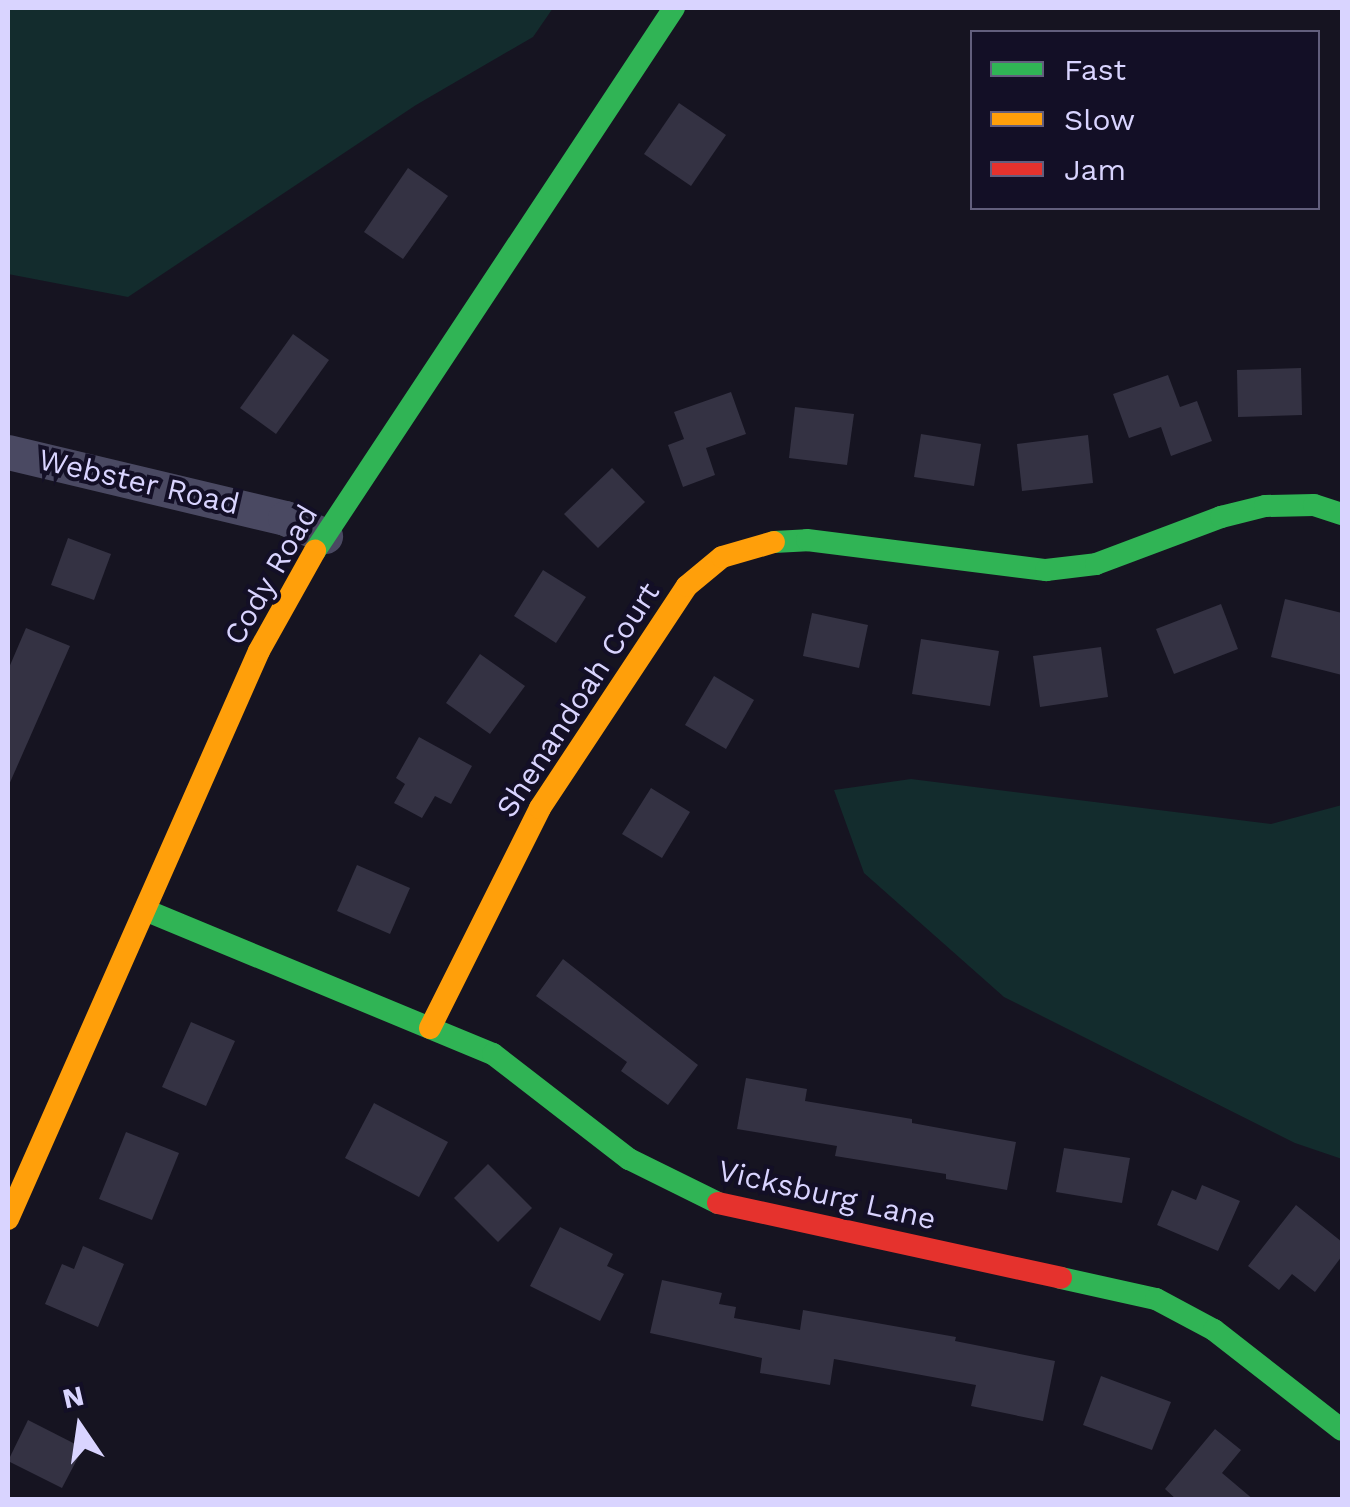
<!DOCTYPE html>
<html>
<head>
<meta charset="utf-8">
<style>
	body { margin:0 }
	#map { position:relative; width:1350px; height:1507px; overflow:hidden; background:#161421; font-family:"Work Sans",sans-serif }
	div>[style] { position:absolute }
	.green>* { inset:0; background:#132c2d }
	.building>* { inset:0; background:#343243 }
	.street>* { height:35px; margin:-17.5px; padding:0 17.5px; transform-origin:17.5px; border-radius:17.5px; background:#4a4962 }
	.fast>* { height:22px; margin:-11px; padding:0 11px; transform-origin:11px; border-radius:11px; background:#30b455 }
	.slow>* { height:22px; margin:-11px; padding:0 11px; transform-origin:11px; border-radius:11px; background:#ff9f0a }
	.jam>* { height:22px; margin:-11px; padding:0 11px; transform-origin:11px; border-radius:11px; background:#e5322d }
	span { translate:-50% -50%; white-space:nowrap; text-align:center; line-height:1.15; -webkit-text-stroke:8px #130f26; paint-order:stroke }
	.street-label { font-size:30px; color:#d9d4ff }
	.frame { position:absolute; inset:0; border:10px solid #d9d4ff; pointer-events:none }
	.legend { position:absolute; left:970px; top:30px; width:350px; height:180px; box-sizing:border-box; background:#130f26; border:2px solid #625e7d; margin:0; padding:12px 18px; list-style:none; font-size:30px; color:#d9d4ff }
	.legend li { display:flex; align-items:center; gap:20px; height:50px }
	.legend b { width:50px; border:2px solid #625e7d }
	.north { position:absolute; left:30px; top:1377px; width:100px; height:100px; -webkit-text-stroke:8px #130f26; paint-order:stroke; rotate:347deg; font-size:28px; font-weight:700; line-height:40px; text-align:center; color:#d9d4ff }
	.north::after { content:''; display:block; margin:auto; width:35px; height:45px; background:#d9d4ff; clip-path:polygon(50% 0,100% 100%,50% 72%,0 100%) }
</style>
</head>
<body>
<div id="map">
	<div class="green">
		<i style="clip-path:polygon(8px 8px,553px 8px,533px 37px,416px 105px,128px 297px,8px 274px)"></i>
		<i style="clip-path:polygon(911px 779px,1271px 824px,1342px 805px,1342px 1159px,1295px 1143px,1004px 997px,864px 873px,834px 790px)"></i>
	</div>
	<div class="building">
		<i style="clip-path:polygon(679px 103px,726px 135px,691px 186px,644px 154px)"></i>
		<i style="clip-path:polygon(408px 168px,448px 196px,403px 259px,364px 232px)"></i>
		<i style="clip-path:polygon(293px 334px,329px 360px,276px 434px,240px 408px)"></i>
		<i style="clip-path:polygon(1301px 368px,1302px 415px,1238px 417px,1237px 370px)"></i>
		<i style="clip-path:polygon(1168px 375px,1180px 407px,1197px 401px,1212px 441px,1171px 456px,1161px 427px,1129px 438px,1113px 394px)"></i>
		<i style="clip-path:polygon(731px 392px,746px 434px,706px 448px,715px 475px,683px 487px,668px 445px,684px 439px,674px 412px)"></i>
		<i style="clip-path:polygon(795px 407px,854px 414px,847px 465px,789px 458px)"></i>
		<i style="clip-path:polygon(921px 434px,981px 444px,974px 486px,914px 477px)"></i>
		<i style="clip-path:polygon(1088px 435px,1093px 483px,1022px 491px,1017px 444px)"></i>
		<i style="clip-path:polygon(612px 468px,645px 502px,598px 548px,564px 514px)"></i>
		<i style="clip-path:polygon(68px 538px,111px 554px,94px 600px,51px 585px)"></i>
		<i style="clip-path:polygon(543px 570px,586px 597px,556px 643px,514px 616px)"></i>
		<i style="clip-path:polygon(1285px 599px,1342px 613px,1342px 675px,1271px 657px)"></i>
		<i style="clip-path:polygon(1221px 604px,1238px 649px,1174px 674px,1156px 629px)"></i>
		<i style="clip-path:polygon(812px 613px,868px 625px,859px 668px,803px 656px)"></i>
		<i style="clip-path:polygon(26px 628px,70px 646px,8px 787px,8px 670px)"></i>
		<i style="clip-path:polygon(921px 639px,999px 651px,990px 706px,912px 694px)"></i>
		<i style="clip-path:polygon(1101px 647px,1108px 697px,1040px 707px,1033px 656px)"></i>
		<i style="clip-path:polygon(480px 654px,525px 686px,490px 734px,446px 703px)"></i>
		<i style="clip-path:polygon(714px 676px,754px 700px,726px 749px,685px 725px)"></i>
		<i style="clip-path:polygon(419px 737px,472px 766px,451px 804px,435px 796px,422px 818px,394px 803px,405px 784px,396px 778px)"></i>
		<i style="clip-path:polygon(651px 788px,690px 812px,662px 858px,622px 834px)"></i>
		<i style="clip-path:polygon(357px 865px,410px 888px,390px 934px,337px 911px)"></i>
		<i style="clip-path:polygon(563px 959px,698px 1065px,668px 1105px,621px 1071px,627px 1062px,536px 996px)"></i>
		<i style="clip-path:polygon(191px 1022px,235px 1041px,206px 1106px,162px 1087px)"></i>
		<i style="clip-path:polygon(746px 1078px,807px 1089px,805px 1101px,912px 1119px,912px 1123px,1016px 1142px,1007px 1190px,946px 1179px,946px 1174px,835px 1156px,837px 1146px,737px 1129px)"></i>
		<i style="clip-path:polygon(374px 1103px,448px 1142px,419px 1197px,345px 1158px)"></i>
		<i style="clip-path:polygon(126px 1132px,179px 1153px,152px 1220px,99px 1199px)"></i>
		<i style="clip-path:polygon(1064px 1148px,1130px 1158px,1122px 1203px,1056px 1192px)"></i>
		<i style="clip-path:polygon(488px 1164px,532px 1208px,498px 1242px,454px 1198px)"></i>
		<i style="clip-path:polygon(1202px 1185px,1240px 1201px,1218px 1251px,1157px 1225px,1172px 1190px,1196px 1200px)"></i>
		<i style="clip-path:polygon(1296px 1205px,1342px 1242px,1342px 1256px,1315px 1292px,1292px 1274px,1279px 1290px,1248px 1266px)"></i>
		<i style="clip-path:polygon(560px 1227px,613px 1254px,607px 1266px,624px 1274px,600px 1321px,530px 1286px)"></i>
		<i style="clip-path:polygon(83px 1246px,124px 1264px,98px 1327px,45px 1304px,62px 1264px,74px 1269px)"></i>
		<i style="clip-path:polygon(662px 1280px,722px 1293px,719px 1304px,736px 1307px,734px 1318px,800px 1330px,803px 1310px,956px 1337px,955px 1341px,1055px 1361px,1043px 1421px,971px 1406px,976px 1385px,834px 1359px,830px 1385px,760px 1373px,762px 1358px,650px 1333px)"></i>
		<i style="clip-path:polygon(1101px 1376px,1171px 1402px,1152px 1450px,1083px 1425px)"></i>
		<i style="clip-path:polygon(28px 1420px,83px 1448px,62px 1488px,8px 1461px)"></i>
		<i style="clip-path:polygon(1215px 1429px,1241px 1450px,1222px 1473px,1254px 1500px,1177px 1500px,1165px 1489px)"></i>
	</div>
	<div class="street">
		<i style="left:8px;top:452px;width:285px;rotate:13.4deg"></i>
		<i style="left:285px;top:518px;width:44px;rotate:24.2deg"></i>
	</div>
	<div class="fast">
		<i style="left:774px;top:542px;width:33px;rotate:-3deg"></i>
		<i style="left:807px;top:540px;width:241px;rotate:7.2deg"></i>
		<i style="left:1046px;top:570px;width:50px;rotate:-6.8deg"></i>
		<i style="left:1096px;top:564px;width:134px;rotate:-20.6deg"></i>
		<i style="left:1221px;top:517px;width:45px;rotate:-14deg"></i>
		<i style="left:1265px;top:506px;width:49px;rotate:-1.2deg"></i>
		<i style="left:1314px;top:505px;width:29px;rotate:18deg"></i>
		<i style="left:315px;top:551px;width:651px;rotate:-56.53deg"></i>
		<i style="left:145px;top:910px;width:377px;rotate:22.5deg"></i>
		<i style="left:493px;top:1054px;width:172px;rotate:37.7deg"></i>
		<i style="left:629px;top:1159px;width:99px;rotate:26.3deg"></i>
		<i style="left:1061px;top:1278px;width:97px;rotate:12.5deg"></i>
		<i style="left:1156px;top:1299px;width:66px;rotate:28.1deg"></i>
		<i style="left:1214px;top:1330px;width:162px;rotate:38deg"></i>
	</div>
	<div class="slow">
		<i style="left:430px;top:1028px;width:246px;rotate:-63.4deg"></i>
		<i style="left:540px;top:808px;width:266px;rotate:-56.5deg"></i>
		<i style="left:687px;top:586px;width:45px;rotate:-39.6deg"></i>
		<i style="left:722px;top:557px;width:54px;rotate:-16.1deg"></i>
		<i style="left:8px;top:1219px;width:621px;rotate:-66.16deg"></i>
		<i style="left:259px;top:651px;width:115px;rotate:-60.8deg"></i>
	</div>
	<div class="jam">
		<i style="left:718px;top:1203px;width:351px;rotate:12.3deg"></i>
	</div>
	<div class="street-label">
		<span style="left:139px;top:482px;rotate:13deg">Webster Road</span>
		<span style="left:271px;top:575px;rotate:-60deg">Cody Road</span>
		<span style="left:578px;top:700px;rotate:-57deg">Shenandoah Court</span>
		<span style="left:827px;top:1195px;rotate:13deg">Vicksburg Lane</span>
	</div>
	<div class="frame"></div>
	<ul class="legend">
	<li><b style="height:12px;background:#30b455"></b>Fast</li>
	<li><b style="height:12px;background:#ff9f0a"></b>Slow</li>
	<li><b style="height:12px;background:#e5322d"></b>Jam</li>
	</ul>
	<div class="north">N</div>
</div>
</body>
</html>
